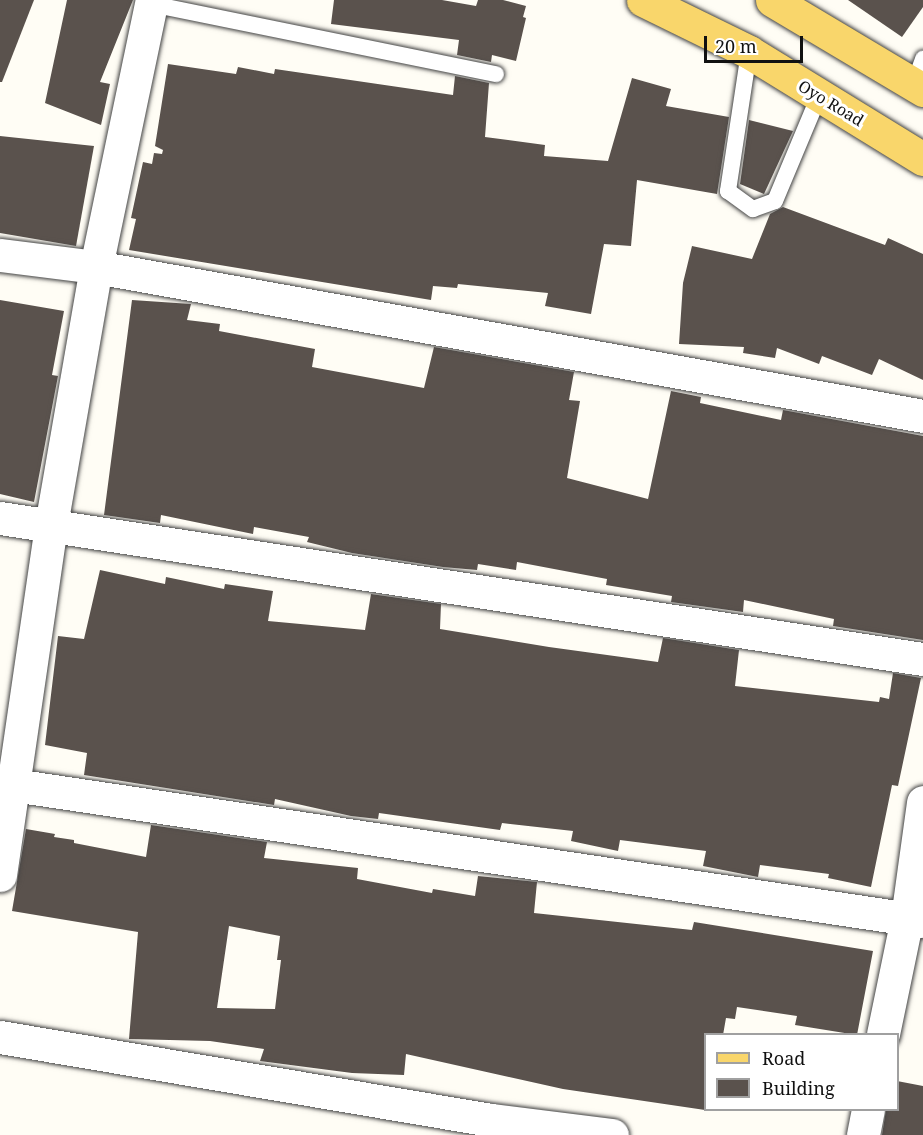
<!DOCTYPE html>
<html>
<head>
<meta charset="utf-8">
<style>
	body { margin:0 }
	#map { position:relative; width:923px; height:1135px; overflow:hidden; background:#fffdf5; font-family:"Noto Serif",serif }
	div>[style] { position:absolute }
	.building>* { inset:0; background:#5a524d }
	.roads { filter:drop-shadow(0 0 2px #444) drop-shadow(0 0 2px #444) }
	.lane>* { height:16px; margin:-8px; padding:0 8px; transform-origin:8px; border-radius:8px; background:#fff }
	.street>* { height:33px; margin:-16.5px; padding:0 16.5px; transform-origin:16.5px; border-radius:16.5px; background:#fff }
	.primary>* { height:33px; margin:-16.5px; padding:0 16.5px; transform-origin:16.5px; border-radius:16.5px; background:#f9d66b }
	span { translate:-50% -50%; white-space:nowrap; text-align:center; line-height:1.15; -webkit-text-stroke:6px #fff; paint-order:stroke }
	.street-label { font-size:16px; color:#111 }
	.legend { position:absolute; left:704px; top:1033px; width:195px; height:78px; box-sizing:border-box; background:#fff; border:2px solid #a0a0a0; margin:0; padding:8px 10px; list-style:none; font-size:18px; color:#111 }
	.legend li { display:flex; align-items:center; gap:12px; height:30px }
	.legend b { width:30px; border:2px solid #a0a0a0 }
	.scale { position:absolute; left:704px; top:36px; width:99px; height:27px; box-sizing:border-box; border:3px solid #111; border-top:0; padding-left:8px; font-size:18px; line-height:21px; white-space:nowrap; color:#111; -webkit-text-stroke:4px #fff; paint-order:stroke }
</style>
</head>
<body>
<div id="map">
	<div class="building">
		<i style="clip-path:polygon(0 0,34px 0,2px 82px,0 82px)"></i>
		<i style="clip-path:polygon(67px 0,133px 0,100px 82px,110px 84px,101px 125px,45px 103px)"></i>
		<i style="clip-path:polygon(334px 0,442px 0,476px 6px,478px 0,503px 0,526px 6px,523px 17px,526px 18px,516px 61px,492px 55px,491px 62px,457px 55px,459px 40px,331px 24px)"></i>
		<i style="clip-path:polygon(848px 0,923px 0,923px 7px,902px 37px)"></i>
		<i style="clip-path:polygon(168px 64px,236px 74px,238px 67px,274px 74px,275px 69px,453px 95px,455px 76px,489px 83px,485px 137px,545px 145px,544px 156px,608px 161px,632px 78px,671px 89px,666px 106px,729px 117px,717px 194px,637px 180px,631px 246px,604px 244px,591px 314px,545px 306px,548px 293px,458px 284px,457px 288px,433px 286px,431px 300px,129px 250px,136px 219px,131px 218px,143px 162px,152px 164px,154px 153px,162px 154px,163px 150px,155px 146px)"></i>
		<i style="clip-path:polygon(749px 120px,793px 131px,764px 194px,740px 184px)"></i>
		<i style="clip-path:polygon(0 136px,94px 146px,76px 246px,0 233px)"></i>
		<i style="clip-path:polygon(783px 207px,885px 245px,888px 238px,923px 254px,923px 380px,879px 359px,872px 375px,822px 356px,819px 364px,777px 348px,775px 358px,743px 353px,744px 347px,679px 344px,683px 283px,692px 246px,752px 259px,770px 214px)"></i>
		<i style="clip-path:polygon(0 300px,64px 311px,52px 375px,58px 376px,34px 502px,0 494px)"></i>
		<i style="clip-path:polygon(132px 300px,191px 304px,187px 320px,220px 324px,219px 331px,315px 349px,312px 367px,424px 388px,434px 347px,574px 372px,569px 400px,580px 401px,567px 478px,648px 499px,671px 391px,701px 397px,700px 403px,781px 420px,783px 410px,923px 436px,923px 640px,833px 626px,834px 619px,744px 600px,743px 612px,671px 602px,672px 596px,606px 585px,607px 579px,517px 562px,516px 570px,478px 564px,477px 570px,443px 567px,352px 553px,307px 542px,309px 537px,254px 527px,253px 534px,161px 515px,160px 523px,104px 515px)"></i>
		<i style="clip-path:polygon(100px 570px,165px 584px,166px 577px,224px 589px,225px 584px,273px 591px,268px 621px,365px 630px,371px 594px,441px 604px,440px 629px,549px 647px,658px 662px,663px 638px,739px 650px,735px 686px,879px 702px,880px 697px,889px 699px,893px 673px,921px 678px,898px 786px,892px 785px,871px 887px,828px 878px,829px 874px,760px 865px,758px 877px,703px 866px,706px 851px,620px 840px,618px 851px,571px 841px,573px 831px,502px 823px,500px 830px,379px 813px,378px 819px,351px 816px,275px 799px,274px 805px,84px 775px,87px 753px,45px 745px,58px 636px,84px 639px)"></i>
		<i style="clip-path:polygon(evenodd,151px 825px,267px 842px,264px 858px,358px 868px,357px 879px,432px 893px,433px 889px,475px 896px,478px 876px,537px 882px,534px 913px,692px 930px,694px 922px,873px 951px,857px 1035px,795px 1025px,797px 1016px,737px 1007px,735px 1019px,726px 1018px,723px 1035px,705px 1035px,705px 1110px,563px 1089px,406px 1054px,404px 1075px,352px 1073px,260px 1061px,264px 1049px,210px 1041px,129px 1039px,138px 932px,12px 911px,26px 829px,55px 834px,54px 837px,74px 840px,74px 843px,146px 857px,151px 825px,229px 926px,280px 936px,277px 960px,281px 960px,275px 1009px,217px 1008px,229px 926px)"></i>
		<i style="clip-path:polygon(897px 1081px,923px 1086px,923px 1135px,882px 1135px,886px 1110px,897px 1110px)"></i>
	</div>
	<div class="roads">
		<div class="lane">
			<i style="left:151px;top:4px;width:352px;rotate:11.5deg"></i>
			<i style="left:749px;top:52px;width:141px;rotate:98.6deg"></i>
			<i style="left:728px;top:191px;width:31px;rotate:36deg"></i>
			<i style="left:753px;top:209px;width:23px;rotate:-20deg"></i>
			<i style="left:775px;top:201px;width:114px;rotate:-67.3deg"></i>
			<i style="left:914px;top:84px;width:27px;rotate:-70deg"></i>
		</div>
		<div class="street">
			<i style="left:0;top:255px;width:97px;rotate:7.1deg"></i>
			<i style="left:96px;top:267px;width:840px;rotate:10.21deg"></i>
			<i style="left:0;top:518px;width:934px;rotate:8.69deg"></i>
			<i style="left:0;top:783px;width:933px;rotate:8.5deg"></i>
			<i style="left:0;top:875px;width:354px;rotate:-81.7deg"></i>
			<i style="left:51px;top:525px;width:262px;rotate:-80.1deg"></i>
			<i style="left:96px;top:267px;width:273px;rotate:-78.2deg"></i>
			<i style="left:883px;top:1034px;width:118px;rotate:-78.3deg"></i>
			<i style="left:907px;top:918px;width:117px;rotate:-82.1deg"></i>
			<i style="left:0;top:1037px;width:498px;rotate:9.6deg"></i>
			<i style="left:491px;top:1120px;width:122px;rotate:7.1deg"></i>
			<i style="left:863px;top:1135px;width:25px;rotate:-79deg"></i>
		</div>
		<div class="primary">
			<i style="left:643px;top:0;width:118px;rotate:26.1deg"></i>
			<i style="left:749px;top:52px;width:204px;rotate:31.6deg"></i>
			<i style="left:772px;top:0;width:176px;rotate:30.8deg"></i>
		</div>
	</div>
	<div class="street-label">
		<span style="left:831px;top:103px;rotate:31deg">Oyo Road</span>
	</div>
	<ul class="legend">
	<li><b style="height:8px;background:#f9d66b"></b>Road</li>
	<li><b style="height:16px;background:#5a524d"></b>Building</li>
	</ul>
	<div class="scale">20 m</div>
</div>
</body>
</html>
